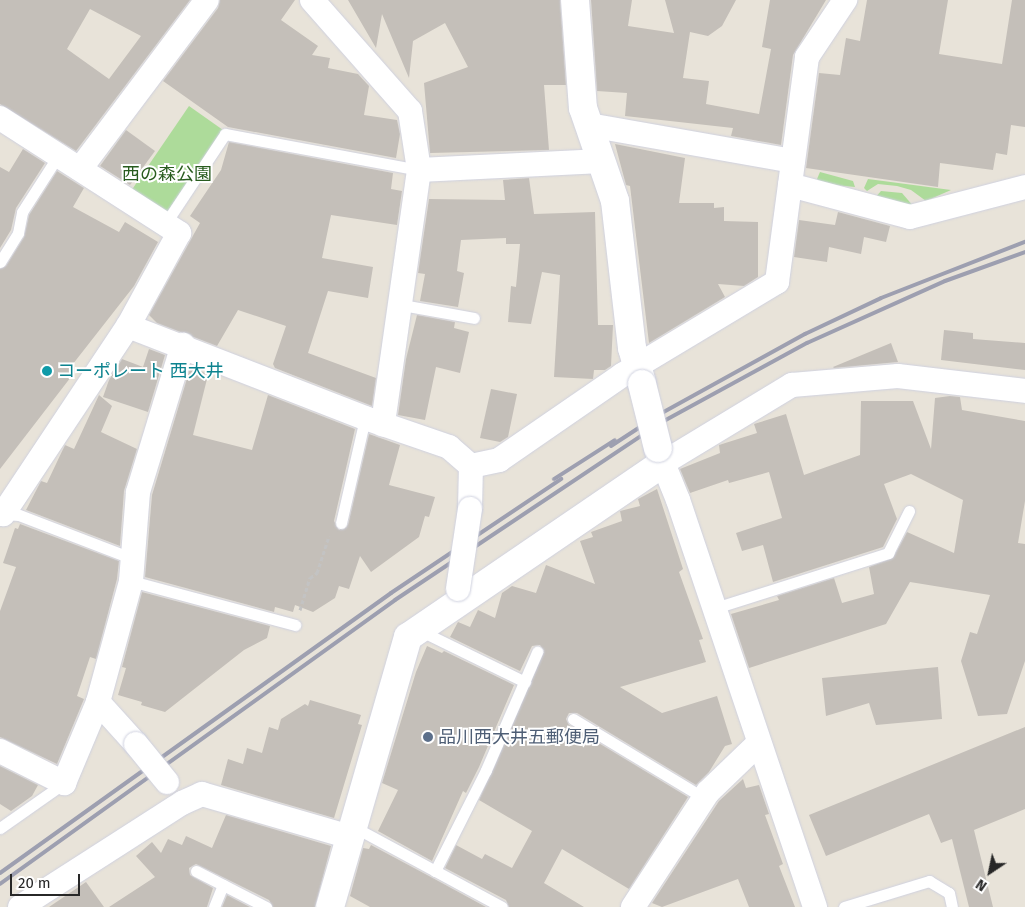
<!DOCTYPE html>
<html>
<head>
<meta charset="utf-8">
<style>
	body { margin:0 }
	#map { position:relative; width:1025px; height:907px; overflow:hidden; background:#e8e3d9; font-family:"Fira Sans","Noto Sans JP",sans-serif }
	div>[style] { position:absolute }
	.green>* { inset:0; background:#addb9a }
	.building>* { inset:0; background:#c4bfb9 }
	.path>* { height:3px; margin-top:-1.5px; transform-origin:0; background:repeating-linear-gradient(90deg,#c3c3c3 0 4px,transparent 0 6.5px) }
	.roads { filter:drop-shadow(0 0 1px #cfd1df) drop-shadow(0 0 1px #cfd1df) }
	.lane>* { height:11px; margin:-5.5px; padding:0 5.5px; transform-origin:5.5px; border-radius:5.5px; background:#fff }
	.street>* { height:24px; margin:-12px; padding:0 12px; transform-origin:12px; border-radius:12px; background:#fff }
	.secondary>* { height:28px; margin:-14px; padding:0 14px; transform-origin:14px; border-radius:14px; background:#fff }
	.rail>* { height:4px; margin:-2px; padding:0 2px; transform-origin:2px; border-radius:2px; background:#9d9fb0 }
	.bridges { filter:drop-shadow(0 0 1px #cfd1df) drop-shadow(0 0 1px #cfd1df) }
	.street-bridge>* { height:24px; margin:-12px; padding:0 12px; transform-origin:12px; border-radius:12px; background:#fff }
	.secondary-bridge>* { height:28px; margin:-14px; padding:0 14px; transform-origin:14px; border-radius:14px; background:#fff }
	.dots>* { width:14px; height:14px; translate:-50% -50%; box-sizing:border-box; border:2px solid #fff; border-radius:50% }
	span { translate:-50% -50%; white-space:nowrap; text-align:center; line-height:1.15; -webkit-text-stroke:4px #fff; paint-order:stroke }
	.park-label { font-size:18px; color:#295c1f }
	.culture-label { font-size:18px; color:#0d838f }
	.left { translate:0 -50%; text-align:left }
	.service-label { font-size:18px; color:#4e5e75 }
	.north { position:absolute; left:965px; top:847px; width:50px; height:50px; -webkit-text-stroke:4px #fff; paint-order:stroke; rotate:214deg; font-size:14px; font-weight:700; line-height:20px; text-align:center; color:#272727 }
	.north::after { content:''; display:block; margin:auto; width:18px; height:22px; background:#272727; clip-path:polygon(50% 0,100% 100%,50% 72%,0 100%) }
	.scale { position:absolute; left:10px; top:874px; width:70px; height:22px; box-sizing:border-box; border:2px solid #272727; border-top:0; padding-left:6px; font-size:15px; line-height:18px; white-space:nowrap; color:#272727; -webkit-text-stroke:4px #fff; paint-order:stroke }
</style>
</head>
<body>
<div id="map">
	<div class="green">
		<i style="clip-path:polygon(189px 106px,223px 130px,166px 214px,131px 191px)"></i>
		<i style="clip-path:polygon(820px 172px,853px 181px,855px 187px,822px 184px,817px 179px)"></i>
		<i style="clip-path:polygon(868px 179px,951px 190px,926px 201px,911px 190px,897px 186px,878px 184px,867px 191px,864px 188px)"></i>
		<i style="clip-path:polygon(881px 191px,902px 193px,914px 207px,873px 200px)"></i>
	</div>
	<div class="building">
		<i style="clip-path:polygon(evenodd,0 0,190px 0,76px 151px,0 104px,0 0,90px 9px,141px 36px,109px 79px,67px 49px,90px 9px)"></i>
		<i style="clip-path:polygon(220px 0,295px 0,281px 20px,318px 46px,312px 55px,330px 58px,328px 68px,358px 74px,369px 86px,364px 115px,397px 120px,400px 134px,396px 158px,228px 127px,163px 81px,218px 8px)"></i>
		<i style="clip-path:polygon(348px 0,560px 0,566px 85px,544px 85px,549px 150px,430px 153px,424px 83px,468px 67px,445px 23px,413px 41px,409px 78px,382px 14px,376px 48px)"></i>
		<i style="clip-path:polygon(591px 0,632px 0,628px 26px,674px 33px,665px 0,736px 0,722px 26px,708px 36px,690px 32px,683px 78px,709px 81px,706px 104px,759px 114px,771px 49px,762px 47px,770px 0,826px 0,793px 55px,781px 145px,731px 136px,733px 128px,625px 116px,627px 93px,597px 91px)"></i>
		<i style="clip-path:polygon(867px 0,948px 0,939px 54px,1002px 64px,1012px 0,1025px 0,1025px 127px,1011px 125px,1007px 155px,996px 153px,993px 170px,940px 163px,938px 187px,806px 168px,819px 73px,840px 75px,846px 38px,860px 41px)"></i>
		<i style="clip-path:polygon(126px 130px,155px 151px,130px 185px,100px 166px)"></i>
		<i style="clip-path:polygon(229px 142px,393px 173px,391px 189px,402px 191px,397px 225px,331px 215px,322px 258px,373px 267px,368px 298px,328px 291px,308px 353px,376px 378px,372px 406px,275px 368px,273px 364px,286px 326px,238px 310px,217px 346px,157px 323px,149px 315px,200px 223px,190px 216px,221px 170px)"></i>
		<i style="clip-path:polygon(615px 144px,685px 158px,679px 203px,714px 203px,714px 208px,724px 207px,724px 221px,758px 222px,758px 277px,744px 286px,718px 284px,725px 297px,649px 343px,630px 186px,626px 185px)"></i>
		<i style="clip-path:polygon(23px 149px,45px 163px,16px 208px,11px 230px,0 248px,0 167px,9px 172px)"></i>
		<i style="clip-path:polygon(57px 171px,84px 188px,73px 207px,119px 232px,125px 222px,158px 242px,134px 286px,69px 369px,74px 373px,0 469px,0 269px,6px 266px,24px 237px,29px 215px)"></i>
		<i style="clip-path:polygon(529px 178px,534px 214px,595px 212px,598px 325px,613px 325px,611px 366px,605px 370px,594px 370px,593px 379px,554px 377px,560px 275px,542px 272px,531px 324px,508px 322px,511px 286px,516px 287px,520px 244px,506px 244px,506px 238px,461px 240px,457px 271px,464px 273px,458px 307px,420px 301px,425px 274px,418px 273px,429px 199px,505px 200px,503px 180px)"></i>
		<i style="clip-path:polygon(838px 212px,890px 226px,886px 242px,864px 237px,861px 254px,829px 247px,827px 262px,794px 257px,799px 220px,835px 225px)"></i>
		<i style="clip-path:polygon(417px 315px,455px 322px,454px 328px,469px 332px,460px 373px,436px 367px,425px 420px,398px 415px,406px 359px)"></i>
		<i style="clip-path:polygon(944px 330px,973px 333px,973px 339px,1025px 343px,1025px 370px,941px 360px)"></i>
		<i style="clip-path:polygon(891px 343px,898px 362px,834px 368px,833px 367px)"></i>
		<i style="clip-path:polygon(149px 349px,165px 355px,148px 412px,103px 397px,109px 380px,122px 359px,143px 367px)"></i>
		<i style="clip-path:polygon(191px 365px,208px 375px,193px 435px,252px 450px,268px 395px,355px 429px,334px 521px,339px 530px,348px 525px,369px 434px,400px 445px,389px 485px,435px 497px,429px 517px,425px 516px,419px 537px,371px 572px,360px 556px,349px 589px,339px 586px,335px 598px,313px 612px,295px 605px,293px 612px,275px 607px,274px 612px,145px 577px,152px 495px)"></i>
		<i style="clip-path:polygon(491px 389px,517px 394px,508px 437px,500px 442px,480px 438px)"></i>
		<i style="clip-path:polygon(99px 395px,112px 406px,101px 432px,137px 449px,124px 491px,120px 546px,26px 510px,41px 481px,47px 483px,65px 445px,74px 449px)"></i>
		<i style="clip-path:polygon(950px 396px,960px 397px,962px 410px,1025px 421px,1025px 501px,1018px 543px,1025px 544px,1025px 661px,1007px 714px,978px 716px,961px 661px,970px 632px,977px 634px,990px 595px,910px 582px,886px 624px,749px 668px,731px 614px,779px 600px,777px 596px,834px 578px,842px 603px,874px 594px,869px 567px,893px 558px,907px 532px,954px 553px,963px 500px,911px 474px,884px 484px,897px 519px,883px 547px,773px 582px,763px 545px,742px 551px,736px 533px,782px 518px,769px 472px,729px 483px,728px 480px,690px 493px,680px 469px,720px 453px,719px 445px,757px 433px,754px 424px,786px 414px,804px 475px,860px 455px,861px 401px,913px 401px,931px 449px,935px 398px)"></i>
		<i style="clip-path:polygon(657px 489px,683px 569px,679px 572px,703px 639px,699px 640px,706px 662px,620px 687px,662px 713px,717px 696px,732px 744px,725px 746px,709px 772px,696px 785px,577px 713px,569px 713px,566px 719px,569px 725px,688px 797px,629px 889px,562px 849px,544px 883px,584px 907px,509px 907px,506px 900px,445px 868px,456px 845px,482px 859px,485px 854px,512px 868px,532px 831px,479px 800px,544px 651px,540px 645px,532px 646px,520px 671px,450px 637px,458px 622px,470px 627px,478px 610px,495px 618px,502px 593px,512px 586px,536px 593px,546px 565px,595px 584px,580px 541px,593px 537px,591px 532px,622px 521px,620px 511px,640px 506px,638px 499px)"></i>
		<i style="clip-path:polygon(20px 524px,119px 561px,117px 579px,96px 659px,90px 657px,77px 696px,84px 699px,57px 764px,0 737px,0 611px,16px 567px,3px 563px,15px 528px,18px 529px)"></i>
		<i style="clip-path:polygon(142px 592px,270px 626px,267px 638px,244px 650px,165px 712px,141px 705px,142px 702px,118px 695px,126px 668px,122px 667px)"></i>
		<i style="clip-path:polygon(427px 646px,442px 653px,444px 651px,514px 685px,479px 767px,466px 793px,463px 791px,432px 861px,378px 831px,398px 790px,382px 783px,416px 672px)"></i>
		<i style="clip-path:polygon(938px 667px,942px 719px,876px 725px,869px 703px,826px 716px,822px 678px)"></i>
		<i style="clip-path:polygon(310px 700px,361px 715px,358px 724px,362px 725px,334px 818px,221px 785px,228px 759px,243px 764px,247px 748px,262px 753px,269px 727px,278px 730px,281px 719px,305px 704px,308px 706px)"></i>
		<i style="clip-path:polygon(1025px 727px,1025px 809px,974px 830px,993px 907px,969px 907px,952px 839px,941px 843px,929px 814px,826px 856px,809px 815px)"></i>
		<i style="clip-path:polygon(0 766px,38px 785px,32px 796px,11px 811px,0 804px)"></i>
		<i style="clip-path:polygon(743px 779px,746px 788px,759px 785px,769px 814px,765px 815px,783px 864px,779px 866px,795px 907px,749px 907px,738px 879px,662px 907px,652px 903px,719px 801px)"></i>
		<i style="clip-path:polygon(226px 815px,331px 846px,315px 907px,273px 907px,269px 900px,196px 864px,189px 868px,190px 875px,213px 888px,207px 907px,109px 907px,155px 877px,136px 856px,152px 842px,161px 853px,168px 839px,182px 845px,186px 836px,212px 848px)"></i>
		<i style="clip-path:polygon(371px 845px,431px 877px,486px 907px,370px 907px,350px 896px,363px 848px,369px 849px)"></i>
		<i style="clip-path:polygon(86px 882px,104px 907px,49px 907px)"></i>
		<i style="clip-path:polygon(227px 895px,250px 907px,222px 907px)"></i>
	</div>
	<div class="path">
		<i style="left:300px;top:610px;width:34px;rotate:-73deg"></i>
		<i style="left:310px;top:578px;width:9px;rotate:-36deg"></i>
		<i style="left:317px;top:573px;width:39px;rotate:-72deg"></i>
	</div>
	<div class="roads">
		<div class="lane">
			<i style="left:165px;top:224px;width:108px;rotate:-56.3deg"></i>
			<i style="left:225px;top:134px;width:197px;rotate:10.5deg"></i>
			<i style="left:0;top:262px;width:34px;rotate:-58deg"></i>
			<i style="left:18px;top:233px;width:21px;rotate:-79deg"></i>
			<i style="left:22px;top:212px;width:67px;rotate:-57.3deg"></i>
			<i style="left:402px;top:305px;width:73px;rotate:10.2deg"></i>
			<i style="left:3px;top:514px;width:16px;rotate:4deg"></i>
			<i style="left:19px;top:515px;width:120px;rotate:21deg"></i>
			<i style="left:341px;top:523px;width:108px;rotate:-77.1deg"></i>
			<i style="left:131px;top:581px;width:170px;rotate:15deg"></i>
			<i style="left:715px;top:608px;width:182px;rotate:-17.6deg"></i>
			<i style="left:888px;top:553px;width:47px;rotate:-63.4deg"></i>
			<i style="left:419px;top:630px;width:118px;rotate:26.1deg"></i>
			<i style="left:573px;top:719px;width:153px;rotate:31.1deg"></i>
			<i style="left:354px;top:827px;width:168px;rotate:28.4deg"></i>
			<i style="left:0;top:828px;width:78px;rotate:-35.1deg"></i>
			<i style="left:196px;top:871px;width:79px;rotate:27.2deg"></i>
			<i style="left:435px;top:871px;width:113px;rotate:-63.2deg"></i>
			<i style="left:486px;top:770px;width:129px;rotate:-66.6deg"></i>
			<i style="left:214px;top:907px;width:24px;rotate:-68deg"></i>
			<i style="left:844px;top:907px;width:89px;rotate:-17deg"></i>
			<i style="left:929px;top:881px;width:23px;rotate:31deg"></i>
			<i style="left:949px;top:893px;width:14px;rotate:78deg"></i>
		</div>
		<div class="street">
			<i style="left:312px;top:0;width:148px;rotate:48.6deg"></i>
			<i style="left:410px;top:111px;width:60px;rotate:81.3deg"></i>
			<i style="left:419px;top:170px;width:257px;rotate:98.1deg"></i>
			<i style="left:0;top:118px;width:213px;rotate:32.7deg"></i>
			<i style="left:179px;top:233px;width:106px;rotate:118.7deg"></i>
			<i style="left:128px;top:326px;width:226px;rotate:123.6deg"></i>
			<i style="left:3px;top:514px;width:3px;rotate:180deg"></i>
			<i style="left:589px;top:125px;width:207px;rotate:10deg"></i>
			<i style="left:80px;top:169px;width:211px;rotate:-53.1deg"></i>
			<i style="left:419px;top:170px;width:183px;rotate:-2.8deg"></i>
			<i style="left:790px;top:185px;width:124px;rotate:14.9deg"></i>
			<i style="left:910px;top:217px;width:119px;rotate:-14.6deg"></i>
			<i style="left:128px;top:326px;width:254px;rotate:21.2deg"></i>
			<i style="left:365px;top:418px;width:89px;rotate:19deg"></i>
			<i style="left:449px;top:447px;width:29px;rotate:41deg"></i>
			<i style="left:471px;top:466px;width:29px;rotate:-12deg"></i>
			<i style="left:499px;top:460px;width:150px;rotate:-34.6deg"></i>
			<i style="left:622px;top:375px;width:181px;rotate:-31deg"></i>
			<i style="left:777px;top:282px;width:227px;rotate:-82.4deg"></i>
			<i style="left:807px;top:57px;width:69px;rotate:-56.3deg"></i>
			<i style="left:470px;top:509px;width:43px;rotate:-88.7deg"></i>
			<i style="left:98px;top:702px;width:57px;rotate:47.9deg"></i>
			<i style="left:0;top:751px;width:72px;rotate:26.6deg"></i>
			<i style="left:64px;top:783px;width:88px;rotate:-67.2deg"></i>
			<i style="left:98px;top:702px;width:125px;rotate:-74.7deg"></i>
			<i style="left:131px;top:581px;width:89px;rotate:-85.5deg"></i>
			<i style="left:138px;top:492px;width:154px;rotate:-73deg"></i>
			<i style="left:20px;top:907px;width:193px;rotate:-32.7deg"></i>
			<i style="left:182px;top:803px;width:22px;rotate:-24deg"></i>
			<i style="left:202px;top:794px;width:154px;rotate:16.2deg"></i>
			<i style="left:633px;top:907px;width:137px;rotate:-56.9deg"></i>
			<i style="left:708px;top:792px;width:71px;rotate:-43.9deg"></i>
			<i style="left:815px;top:907px;width:429px;rotate:-108.6deg"></i>
			<i style="left:678px;top:500px;width:40px;rotate:-112deg"></i>
			<i style="left:663px;top:463px;width:151px;rotate:-31.2deg"></i>
			<i style="left:792px;top:385px;width:106px;rotate:-4.9deg"></i>
			<i style="left:898px;top:376px;width:128px;rotate:6.7deg"></i>
		</div>
		<div class="secondary">
			<i style="left:575px;top:0;width:108px;rotate:85.8deg"></i>
			<i style="left:583px;top:108px;width:98px;rotate:71deg"></i>
			<i style="left:615px;top:201px;width:148px;rotate:83.4deg"></i>
			<i style="left:632px;top:348px;width:37px;rotate:74deg"></i>
			<i style="left:330px;top:907px;width:281px;rotate:-73.9deg"></i>
			<i style="left:408px;top:637px;width:309px;rotate:-34.3deg"></i>
			<i style="left:663px;top:463px;width:16px;rotate:-108deg"></i>
		</div>
	</div>
	<div class="rail">
		<i style="left:611px;top:446px;width:59px;rotate:-33.1deg"></i>
		<i style="left:660px;top:414px;width:166px;rotate:-28.9deg"></i>
		<i style="left:805px;top:334px;width:84px;rotate:-25.3deg"></i>
		<i style="left:881px;top:298px;width:155px;rotate:-21.3deg"></i>
		<i style="left:554px;top:479px;width:72px;rotate:-32.6deg"></i>
		<i style="left:0;top:873px;width:481px;rotate:-35.6deg"></i>
		<i style="left:391px;top:593px;width:205px;rotate:-33.8deg"></i>
		<i style="left:0;top:884px;width:486px;rotate:-35.7deg"></i>
		<i style="left:395px;top:600px;width:321px;rotate:-33.7deg"></i>
		<i style="left:662px;top:422px;width:165px;rotate:-28.6deg"></i>
		<i style="left:807px;top:343px;width:151px;rotate:-24.2deg"></i>
		<i style="left:945px;top:281px;width:85px;rotate:-19.9deg"></i>
	</div>
	<div class="bridges">
		<div class="street-bridge">
			<i style="left:458px;top:589px;width:81px;rotate:-81.5deg"></i>
			<i style="left:136px;top:744px;width:49px;rotate:50.8deg"></i>
		</div>
		<div class="secondary-bridge">
			<i style="left:642px;top:384px;width:66px;rotate:76deg"></i>
		</div>
	</div>
	<div class="dots">
		<i style="left:47px;top:371px;background:#0f9aa8"></i>
		<i style="left:428px;top:737px;background:#5c6f8a"></i>
	</div>
	<div class="park-label">
		<span style="left:167px;top:174px">西の森公園</span>
	</div>
	<div class="culture-label">
		<span class="left" style="left:57px;top:371px">コーポレート 西大井</span>
	</div>
	<div class="service-label">
		<span class="left" style="left:438px;top:737px">品川西大井五郵便局</span>
	</div>
	<div class="north">N</div>
	<div class="scale">20 m</div>
</div>
</body>
</html>
